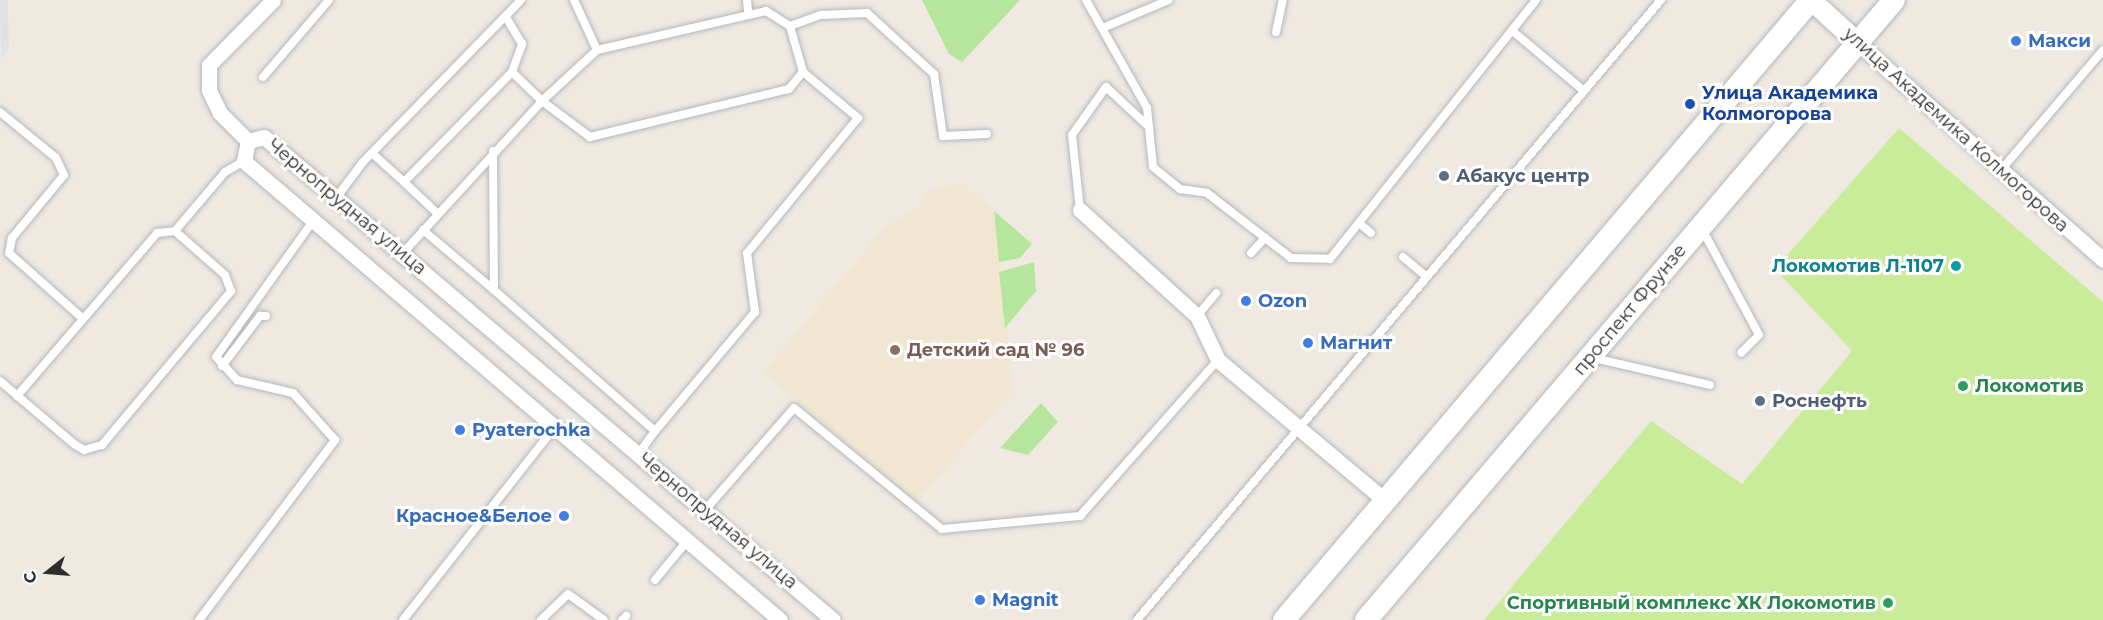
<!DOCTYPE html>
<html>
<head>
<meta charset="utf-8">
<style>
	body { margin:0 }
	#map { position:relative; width:2103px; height:620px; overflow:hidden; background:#efe9e1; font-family:Montserrat,sans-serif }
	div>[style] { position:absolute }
	.industrial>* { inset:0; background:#e3e1e8 }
	.education>* { inset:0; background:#f0e6d1 }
	.green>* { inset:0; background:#b6e59e }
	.pitch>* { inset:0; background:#c9ec9a }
	.roads { filter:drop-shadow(0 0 2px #b4b7c1) drop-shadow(0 0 2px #b4b7c1) }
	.service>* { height:8px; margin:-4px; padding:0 4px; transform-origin:4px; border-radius:4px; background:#fff }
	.minor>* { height:15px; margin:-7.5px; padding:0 7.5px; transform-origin:7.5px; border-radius:7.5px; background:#fff }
	.tertiary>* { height:20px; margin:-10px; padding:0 10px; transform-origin:10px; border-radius:10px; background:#fff }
	.secondary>* { height:22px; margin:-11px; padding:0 11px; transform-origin:11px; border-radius:11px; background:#fff }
	.dots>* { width:16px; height:16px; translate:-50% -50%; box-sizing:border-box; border:3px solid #fff; border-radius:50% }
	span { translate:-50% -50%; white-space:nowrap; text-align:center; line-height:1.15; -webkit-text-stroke:6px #fff; paint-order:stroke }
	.shop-label { font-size:18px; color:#366cbe; font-weight:700 }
	.left { translate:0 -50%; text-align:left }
	.right { translate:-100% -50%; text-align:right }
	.transit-label { font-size:18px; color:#164399; font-weight:700 }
	.street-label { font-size:18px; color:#2e2e2e }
	.service-label { font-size:18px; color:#4e5e75; font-weight:700 }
	.culture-label { font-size:18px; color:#0d838f; font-weight:700 }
	.education-label { font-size:18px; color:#785e54; font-weight:700 }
	.leisure-label { font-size:18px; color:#27864d; font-weight:700 }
	.north { position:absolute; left:18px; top:542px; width:60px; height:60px; -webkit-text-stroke:4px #fff; paint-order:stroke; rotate:253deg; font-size:16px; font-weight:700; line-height:24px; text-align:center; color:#2e2e2e }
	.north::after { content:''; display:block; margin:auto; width:21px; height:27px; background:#2e2e2e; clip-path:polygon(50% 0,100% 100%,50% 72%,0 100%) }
</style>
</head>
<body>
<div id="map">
	<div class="industrial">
		<i style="clip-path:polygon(0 0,8px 0,9px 49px,1px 59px)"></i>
	</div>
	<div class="education">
		<i style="clip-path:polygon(961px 183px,994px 211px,1013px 390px,916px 502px,764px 372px,886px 226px,916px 210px,931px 190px)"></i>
	</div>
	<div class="green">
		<i style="clip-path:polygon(922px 0,1020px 0,962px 62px,949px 54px)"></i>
		<i style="clip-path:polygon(994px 211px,1032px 244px,1020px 258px,999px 262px)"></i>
		<i style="clip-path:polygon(1034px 262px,1036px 291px,1005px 328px,999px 272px)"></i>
		<i style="clip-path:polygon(1041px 403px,1058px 422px,1028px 455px,1000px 448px)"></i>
	</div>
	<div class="pitch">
		<i style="clip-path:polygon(1899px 128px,2103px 302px,2103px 620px,1484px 620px,1651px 421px,1742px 484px,1852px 351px,1775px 269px)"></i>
	</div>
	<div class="roads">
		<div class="service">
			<i style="left:574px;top:0;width:55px;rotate:65.3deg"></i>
			<i style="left:747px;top:0;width:11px;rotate:85deg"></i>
			<i style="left:1086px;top:0;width:124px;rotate:60.5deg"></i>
			<i style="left:1147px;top:108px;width:59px;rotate:84.2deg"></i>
			<i style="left:1153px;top:167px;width:35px;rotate:39deg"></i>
			<i style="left:1180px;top:189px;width:27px;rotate:8deg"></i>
			<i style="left:1207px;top:193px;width:106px;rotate:37.7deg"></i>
			<i style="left:1291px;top:258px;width:39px;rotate:1deg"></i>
			<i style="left:1330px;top:259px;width:331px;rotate:-51.5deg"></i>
			<i style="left:790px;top:26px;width:33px;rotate:-20deg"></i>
			<i style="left:821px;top:15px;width:46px;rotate:-2.5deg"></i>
			<i style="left:867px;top:13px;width:91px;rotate:42.3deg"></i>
			<i style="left:934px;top:74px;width:63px;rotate:81.7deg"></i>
			<i style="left:943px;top:136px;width:44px;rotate:-2.6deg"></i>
			<i style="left:1105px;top:27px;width:69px;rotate:-22.9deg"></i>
			<i style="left:1276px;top:32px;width:33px;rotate:-78deg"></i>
			<i style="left:1515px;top:33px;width:90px;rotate:40deg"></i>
			<i style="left:512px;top:72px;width:42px;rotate:44deg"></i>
			<i style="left:542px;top:101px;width:75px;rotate:-42.8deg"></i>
			<i style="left:597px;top:50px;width:173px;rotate:-13deg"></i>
			<i style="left:766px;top:11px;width:28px;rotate:32deg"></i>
			<i style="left:790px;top:26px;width:48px;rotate:74.2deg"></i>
			<i style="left:263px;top:77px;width:101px;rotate:-49.4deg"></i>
			<i style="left:0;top:112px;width:72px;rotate:39.4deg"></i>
			<i style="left:56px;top:158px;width:19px;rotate:65deg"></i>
			<i style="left:64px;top:175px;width:82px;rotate:129.5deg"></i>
			<i style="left:12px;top:238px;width:15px;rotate:101deg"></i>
			<i style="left:9px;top:253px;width:99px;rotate:41.7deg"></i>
			<i style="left:493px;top:151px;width:139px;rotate:89.6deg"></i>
			<i style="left:494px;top:290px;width:214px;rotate:41.2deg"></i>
			<i style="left:655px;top:431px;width:29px;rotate:126deg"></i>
			<i style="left:372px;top:153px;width:43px;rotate:42.2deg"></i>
			<i style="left:404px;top:182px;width:154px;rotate:-45.5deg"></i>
			<i style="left:512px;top:72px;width:30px;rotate:-70deg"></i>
			<i style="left:522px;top:44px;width:31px;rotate:-121deg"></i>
			<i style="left:2001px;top:170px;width:157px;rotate:-49.6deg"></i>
			<i style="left:404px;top:182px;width:45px;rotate:43.2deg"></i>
			<i style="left:336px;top:198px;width:45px;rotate:-53.1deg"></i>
			<i style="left:363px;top:162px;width:226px;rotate:-45.7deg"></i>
			<i style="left:1080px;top:210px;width:75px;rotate:-96.1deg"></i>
			<i style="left:1072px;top:135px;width:59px;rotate:-54.7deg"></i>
			<i style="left:1106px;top:87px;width:59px;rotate:42.9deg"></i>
			<i style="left:1360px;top:224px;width:14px;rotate:39deg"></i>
			<i style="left:1702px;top:229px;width:120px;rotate:61.7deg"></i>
			<i style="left:1759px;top:335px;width:25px;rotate:135deg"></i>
			<i style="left:423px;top:230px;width:93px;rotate:40.2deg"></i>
			<i style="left:1251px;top:253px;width:21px;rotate:-47deg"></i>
			<i style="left:402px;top:254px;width:207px;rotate:-47.5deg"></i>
			<i style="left:542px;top:101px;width:60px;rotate:36.9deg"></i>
			<i style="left:590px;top:137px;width:205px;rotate:-13.6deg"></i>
			<i style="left:789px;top:89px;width:22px;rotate:-51deg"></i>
			<i style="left:803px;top:72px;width:72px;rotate:39.9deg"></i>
			<i style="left:858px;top:118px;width:175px;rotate:129.4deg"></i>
			<i style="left:747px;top:253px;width:60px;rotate:82.3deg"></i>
			<i style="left:755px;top:312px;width:155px;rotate:130deg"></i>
			<i style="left:1403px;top:257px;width:30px;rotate:40deg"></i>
			<i style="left:1197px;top:316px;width:30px;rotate:-50deg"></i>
			<i style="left:1594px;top:358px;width:119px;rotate:13.1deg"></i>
			<i style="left:222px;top:366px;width:63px;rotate:-52.8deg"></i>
			<i style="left:260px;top:316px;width:6px"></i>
			<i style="left:0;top:381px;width:97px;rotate:40.4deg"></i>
			<i style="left:74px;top:444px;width:12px;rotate:31deg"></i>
			<i style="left:84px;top:450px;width:19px;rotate:-16deg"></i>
			<i style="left:102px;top:445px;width:201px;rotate:-50deg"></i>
			<i style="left:231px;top:291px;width:17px;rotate:-111deg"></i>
			<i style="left:225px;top:275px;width:67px;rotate:-138.7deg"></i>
			<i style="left:175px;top:231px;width:77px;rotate:-49.7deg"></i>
			<i style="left:225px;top:172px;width:22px;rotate:-30deg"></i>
			<i style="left:17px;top:396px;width:215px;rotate:-49.3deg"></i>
			<i style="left:157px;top:233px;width:18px;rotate:-6deg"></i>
			<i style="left:705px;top:510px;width:135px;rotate:-48.9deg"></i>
			<i style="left:794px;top:408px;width:191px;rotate:39.3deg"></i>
			<i style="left:942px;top:529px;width:139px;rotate:-5.4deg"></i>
			<i style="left:1080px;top:516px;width:208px;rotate:-48.5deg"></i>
			<i style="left:655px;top:580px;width:50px;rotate:-50.6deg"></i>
			<i style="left:199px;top:620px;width:226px;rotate:-52.9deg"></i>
			<i style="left:335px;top:440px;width:63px;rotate:-131.8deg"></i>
			<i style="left:293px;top:393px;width:57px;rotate:-166.9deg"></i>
			<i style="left:237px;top:380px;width:31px;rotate:-132deg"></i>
			<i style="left:216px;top:357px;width:167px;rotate:-54.5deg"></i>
			<i style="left:403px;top:620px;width:246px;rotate:-51.8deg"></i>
			<i style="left:541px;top:620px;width:37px;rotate:-44deg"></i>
			<i style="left:568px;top:594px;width:44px;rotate:35.8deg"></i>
			<i style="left:622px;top:620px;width:6px;rotate:-45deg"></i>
			<i style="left:1137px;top:620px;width:812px;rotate:-49.8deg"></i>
		</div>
		<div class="minor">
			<i style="left:1858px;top:43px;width:327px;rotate:41.5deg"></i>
			<i style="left:248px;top:141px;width:40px;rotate:-135deg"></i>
			<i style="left:220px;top:113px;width:25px;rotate:-116deg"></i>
			<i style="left:209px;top:90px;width:25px;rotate:-90deg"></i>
			<i style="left:209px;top:65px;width:91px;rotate:-45.4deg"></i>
			<i style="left:1080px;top:210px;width:158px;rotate:42.2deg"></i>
			<i style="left:1197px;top:316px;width:49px;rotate:64.5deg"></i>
			<i style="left:1218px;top:360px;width:217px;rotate:40.1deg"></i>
			<i style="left:780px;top:620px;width:706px;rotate:-139.43deg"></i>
			<i style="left:244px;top:161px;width:20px;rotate:-79deg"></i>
			<i style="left:248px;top:141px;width:16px;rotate:-14deg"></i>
			<i style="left:264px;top:137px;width:746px;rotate:40.33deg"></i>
		</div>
		<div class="tertiary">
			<i style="left:1811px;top:0;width:64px;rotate:42.5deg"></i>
		</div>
		<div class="secondary">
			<i style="left:1284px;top:620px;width:814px;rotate:-49.64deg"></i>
			<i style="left:1366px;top:620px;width:814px;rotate:-49.58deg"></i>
		</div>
	</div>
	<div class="dots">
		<i style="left:2016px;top:41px;background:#3f7fe0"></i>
		<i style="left:1690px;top:104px;background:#1a4fb4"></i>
		<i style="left:1444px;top:176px;background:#5c6f8a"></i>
		<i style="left:1956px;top:266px;background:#0f9aa8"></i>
		<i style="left:1246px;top:301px;background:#3f7fe0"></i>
		<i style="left:1308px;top:343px;background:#3f7fe0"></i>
		<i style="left:895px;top:350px;background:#8d6e63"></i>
		<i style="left:1963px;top:386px;background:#2e9e5b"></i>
		<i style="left:1760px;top:401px;background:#5c6f8a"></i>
		<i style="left:460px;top:430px;background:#3f7fe0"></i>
		<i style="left:564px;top:516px;background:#3f7fe0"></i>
		<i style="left:980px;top:600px;background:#3f7fe0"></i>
		<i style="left:1888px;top:603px;background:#2e9e5b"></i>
	</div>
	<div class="shop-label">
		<span class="left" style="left:2028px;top:41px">Макси</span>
		<span class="left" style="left:1258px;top:301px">Ozon</span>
		<span class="left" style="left:1320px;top:343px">Магнит</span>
		<span class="left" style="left:472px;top:430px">Pyaterochka</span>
		<span class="right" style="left:552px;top:516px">Красное&amp;Белое</span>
		<span class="left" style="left:992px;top:600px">Magnit</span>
	</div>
	<div class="transit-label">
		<span class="left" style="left:1702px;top:104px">Улица Академика<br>Колмогорова</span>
	</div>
	<div class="street-label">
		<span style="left:1956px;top:130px;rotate:42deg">улица Академика Колмогорова</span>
		<span style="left:347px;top:207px;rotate:40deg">Чернопрудная улица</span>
		<span style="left:1630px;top:310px;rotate:-50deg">проспект Фрунзе</span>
		<span style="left:718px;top:521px;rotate:40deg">Чернопрудная улица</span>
	</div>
	<div class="service-label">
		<span class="left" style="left:1456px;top:176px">Абакус центр</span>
		<span class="left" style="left:1772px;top:401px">Роснефть</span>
	</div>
	<div class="culture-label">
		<span class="right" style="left:1944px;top:266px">Локомотив Л-1107</span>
	</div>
	<div class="education-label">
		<span class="left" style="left:907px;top:350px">Детский сад № 96</span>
	</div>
	<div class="leisure-label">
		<span class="left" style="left:1975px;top:386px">Локомотив</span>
		<span class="right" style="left:1876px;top:603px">Спортивный комплекс ХК Локомотив</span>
	</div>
	<div class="north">С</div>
</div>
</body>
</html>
